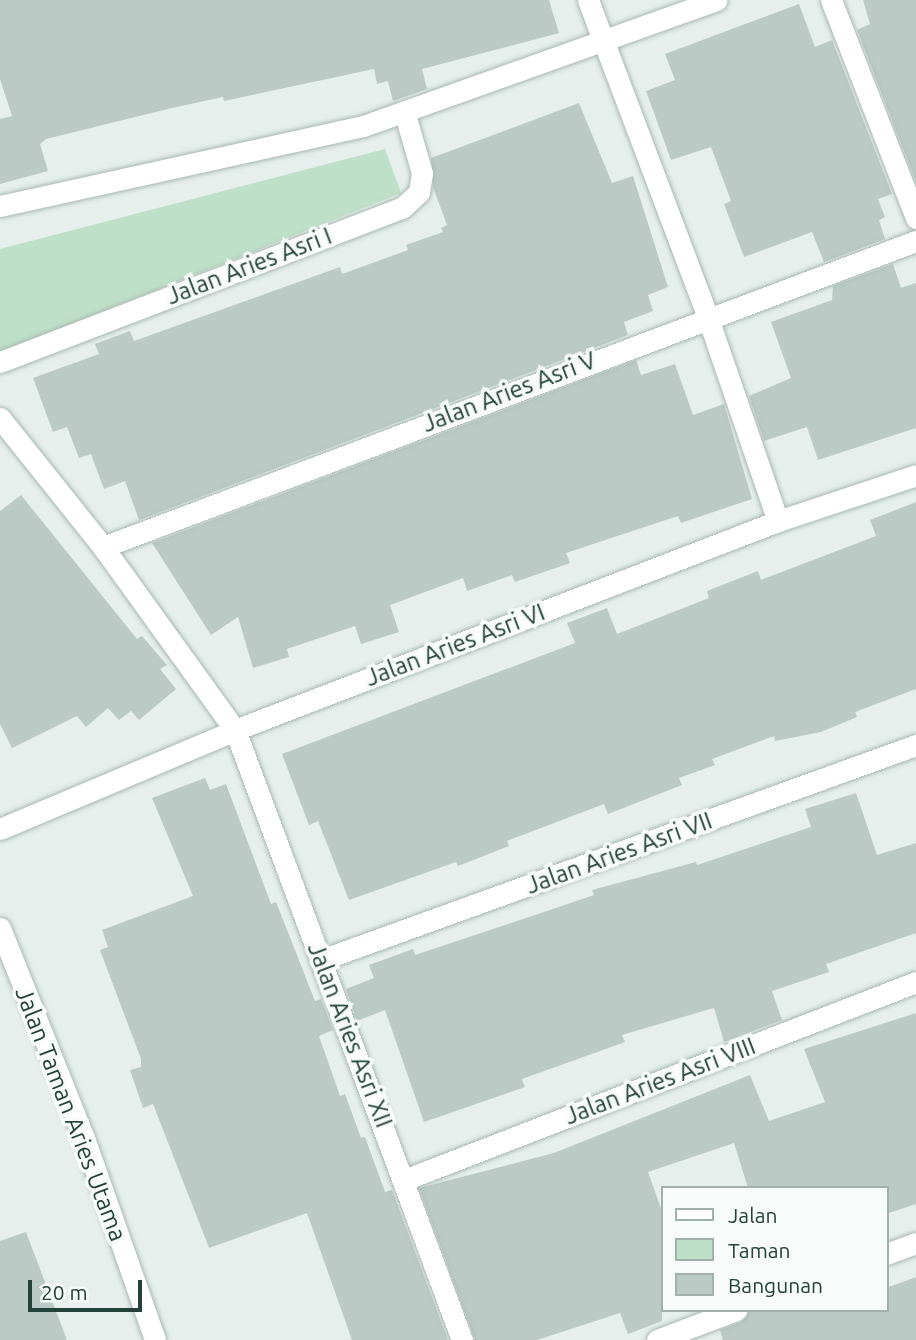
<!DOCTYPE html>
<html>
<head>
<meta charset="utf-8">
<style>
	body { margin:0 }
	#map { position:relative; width:916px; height:1340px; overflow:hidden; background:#e6efeb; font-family:Ubuntu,sans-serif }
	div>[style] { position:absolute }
	.green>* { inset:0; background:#bfe0c8 }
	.building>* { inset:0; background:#bbcac4 }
	.roads { filter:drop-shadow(0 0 2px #a8b8b2) drop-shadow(0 0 2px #a8b8b2) }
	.minor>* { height:21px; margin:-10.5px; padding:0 10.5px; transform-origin:10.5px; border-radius:10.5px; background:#fff }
	.tertiary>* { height:21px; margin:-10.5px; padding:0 10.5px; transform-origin:10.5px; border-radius:10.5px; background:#fff }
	span { translate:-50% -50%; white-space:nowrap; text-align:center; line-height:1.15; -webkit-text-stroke:7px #f7fbf9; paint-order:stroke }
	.street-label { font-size:24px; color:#24423a }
	.legend { position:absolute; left:661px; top:1186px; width:228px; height:126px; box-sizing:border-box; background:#f7fbf9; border:2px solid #a3b1ad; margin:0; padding:9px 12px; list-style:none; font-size:21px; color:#24423a }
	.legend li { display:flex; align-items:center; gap:14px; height:35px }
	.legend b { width:35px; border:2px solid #a3b1ad }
	.scale { position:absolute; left:28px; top:1280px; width:114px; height:32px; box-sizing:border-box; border:4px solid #24423a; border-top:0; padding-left:9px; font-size:21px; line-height:24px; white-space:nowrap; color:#24423a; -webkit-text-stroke:5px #f7fbf9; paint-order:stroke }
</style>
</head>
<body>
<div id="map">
	<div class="green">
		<i style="clip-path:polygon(385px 149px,401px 193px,0 352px,0 249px)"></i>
	</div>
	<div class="building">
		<i style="clip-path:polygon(0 0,549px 0,559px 33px,422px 69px,427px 89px,393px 101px,388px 81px,377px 84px,374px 69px,224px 101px,223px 97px,172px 108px,46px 139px,40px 144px,48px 171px,0 184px,0 119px,12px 116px,0 79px)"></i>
		<i style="clip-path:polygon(863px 0,916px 0,916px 182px,857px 30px,870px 24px)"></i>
		<i style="clip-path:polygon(799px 4px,815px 47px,832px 40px,892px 194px,878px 199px,885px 217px,879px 220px,885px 239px,824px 262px,812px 232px,744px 257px,724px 204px,731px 201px,711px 147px,671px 160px,646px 91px,675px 80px,665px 54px)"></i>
		<i style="clip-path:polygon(579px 103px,612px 183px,633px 176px,668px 287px,648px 295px,653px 311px,624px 322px,628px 335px,139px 520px,125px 481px,104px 489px,91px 454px,79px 458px,67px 427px,53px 432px,33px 378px,99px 354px,95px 344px,130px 331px,134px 341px,340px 267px,342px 274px,408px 250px,406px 245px,443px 232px,441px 228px,447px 225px,433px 187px,431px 158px)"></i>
		<i style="clip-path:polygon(893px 264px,901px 288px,916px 283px,916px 428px,818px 460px,807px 427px,764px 441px,749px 396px,791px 378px,771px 322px,832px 300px,833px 286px)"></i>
		<i style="clip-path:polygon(636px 360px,641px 375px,675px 364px,693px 415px,724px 404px,752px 499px,681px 523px,678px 516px,566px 553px,570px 563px,515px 582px,512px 575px,467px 591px,463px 578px,390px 605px,399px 632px,361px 644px,355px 626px,287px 649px,289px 657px,253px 668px,238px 617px,211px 635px,152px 543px)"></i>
		<i style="clip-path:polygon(21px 495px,137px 639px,142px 636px,167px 665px,160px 669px,176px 689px,139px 720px,131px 711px,119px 720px,108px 708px,86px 727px,77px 716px,12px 748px,0 724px,0 511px)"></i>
		<i style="clip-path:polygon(916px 502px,916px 689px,855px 712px,857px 717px,821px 732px,775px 741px,774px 736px,712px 759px,715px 765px,679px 778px,682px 785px,608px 814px,604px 804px,507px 841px,509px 846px,458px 866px,456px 862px,349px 900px,318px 821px,309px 825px,282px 754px,575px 643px,567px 623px,607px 608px,617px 634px,709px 598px,707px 591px,758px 571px,761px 580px,876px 536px,870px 520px)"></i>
		<i style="clip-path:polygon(205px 778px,210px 790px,226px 784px,271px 904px,276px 902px,315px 1001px,321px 999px,333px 1030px,319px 1036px,340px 1096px,345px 1094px,361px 1138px,365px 1137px,385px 1192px,392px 1190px,448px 1340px,352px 1340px,307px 1213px,209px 1248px,153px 1104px,143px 1108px,130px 1070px,141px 1067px,141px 1059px,100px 950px,108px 947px,102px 930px,193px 896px,152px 798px)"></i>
		<i style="clip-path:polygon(856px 793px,877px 855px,916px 843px,916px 933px,826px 964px,829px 972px,772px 991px,782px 1020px,724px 1042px,714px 1008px,676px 1019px,622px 1035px,625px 1042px,522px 1079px,525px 1087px,424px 1122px,385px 1010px,357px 1021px,346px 989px,374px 978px,369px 965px,413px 949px,415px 955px,535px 915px,594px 895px,592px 890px,696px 862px,697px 865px,811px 827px,805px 809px)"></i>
		<i style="clip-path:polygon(916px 1013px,916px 1204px,886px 1214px,886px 1188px,748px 1188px,734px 1143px,648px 1172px,662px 1211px,662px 1321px,628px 1334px,620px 1313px,537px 1340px,475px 1340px,419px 1188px,554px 1153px,750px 1075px,769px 1121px,825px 1102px,804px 1049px)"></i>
		<i style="clip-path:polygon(26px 1232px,67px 1340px,0 1340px,0 1241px)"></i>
		<i style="clip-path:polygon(916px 1277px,916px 1340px,723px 1340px,720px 1330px,741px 1322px,749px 1310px,886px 1310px,886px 1288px)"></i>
	</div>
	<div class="roads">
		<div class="minor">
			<i style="left:588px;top:0;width:340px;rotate:69.3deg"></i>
			<i style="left:708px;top:318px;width:215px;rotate:71deg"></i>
			<i style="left:831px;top:0;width:234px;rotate:68.7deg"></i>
			<i style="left:0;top:206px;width:372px;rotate:-12.4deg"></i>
			<i style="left:363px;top:126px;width:375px;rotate:-19.6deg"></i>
			<i style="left:0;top:362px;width:430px;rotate:-21deg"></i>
			<i style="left:402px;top:208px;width:23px;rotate:-43deg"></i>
			<i style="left:419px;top:192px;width:19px;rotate:-81deg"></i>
			<i style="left:422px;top:173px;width:61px;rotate:-106.1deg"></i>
			<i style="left:0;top:418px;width:165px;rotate:51.4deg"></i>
			<i style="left:103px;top:547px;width:226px;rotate:54.2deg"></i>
			<i style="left:235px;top:730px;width:651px;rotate:69.59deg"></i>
			<i style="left:103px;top:547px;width:869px;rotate:-20.63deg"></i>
			<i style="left:0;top:829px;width:255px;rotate:-22.8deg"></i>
			<i style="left:235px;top:730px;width:582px;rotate:-21.05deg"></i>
			<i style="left:778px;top:521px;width:145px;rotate:-18.4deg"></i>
			<i style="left:321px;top:960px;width:633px;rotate:-19.87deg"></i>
			<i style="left:404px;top:1180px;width:549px;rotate:-21.14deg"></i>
			<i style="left:886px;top:1254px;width:32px;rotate:-20deg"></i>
			<i style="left:657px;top:1340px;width:85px;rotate:-20.8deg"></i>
		</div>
		<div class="tertiary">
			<i style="left:0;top:928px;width:226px;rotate:68.2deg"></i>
			<i style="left:84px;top:1138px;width:214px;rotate:70.6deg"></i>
		</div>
	</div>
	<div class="street-label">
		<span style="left:249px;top:266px;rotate:-21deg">Jalan Aries Asri I</span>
		<span style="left:509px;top:392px;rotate:-21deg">Jalan Aries Asri V</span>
		<span style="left:455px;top:645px;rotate:-21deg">Jalan Aries Asri VI</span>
		<span style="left:619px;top:853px;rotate:-20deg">Jalan Aries Asri VII</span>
		<span style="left:350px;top:1035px;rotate:69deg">Jalan Aries Asri XII</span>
		<span style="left:660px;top:1081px;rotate:-21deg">Jalan Aries Asri VIII</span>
		<span style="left:71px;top:1114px;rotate:69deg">Jalan Taman Aries Utama</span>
	</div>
	<ul class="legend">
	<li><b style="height:9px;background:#fff"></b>Jalan</li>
	<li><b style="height:19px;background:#bfe0c8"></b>Taman</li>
	<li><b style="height:19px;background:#bbcac4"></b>Bangunan</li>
	</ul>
	<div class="scale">20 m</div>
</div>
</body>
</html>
